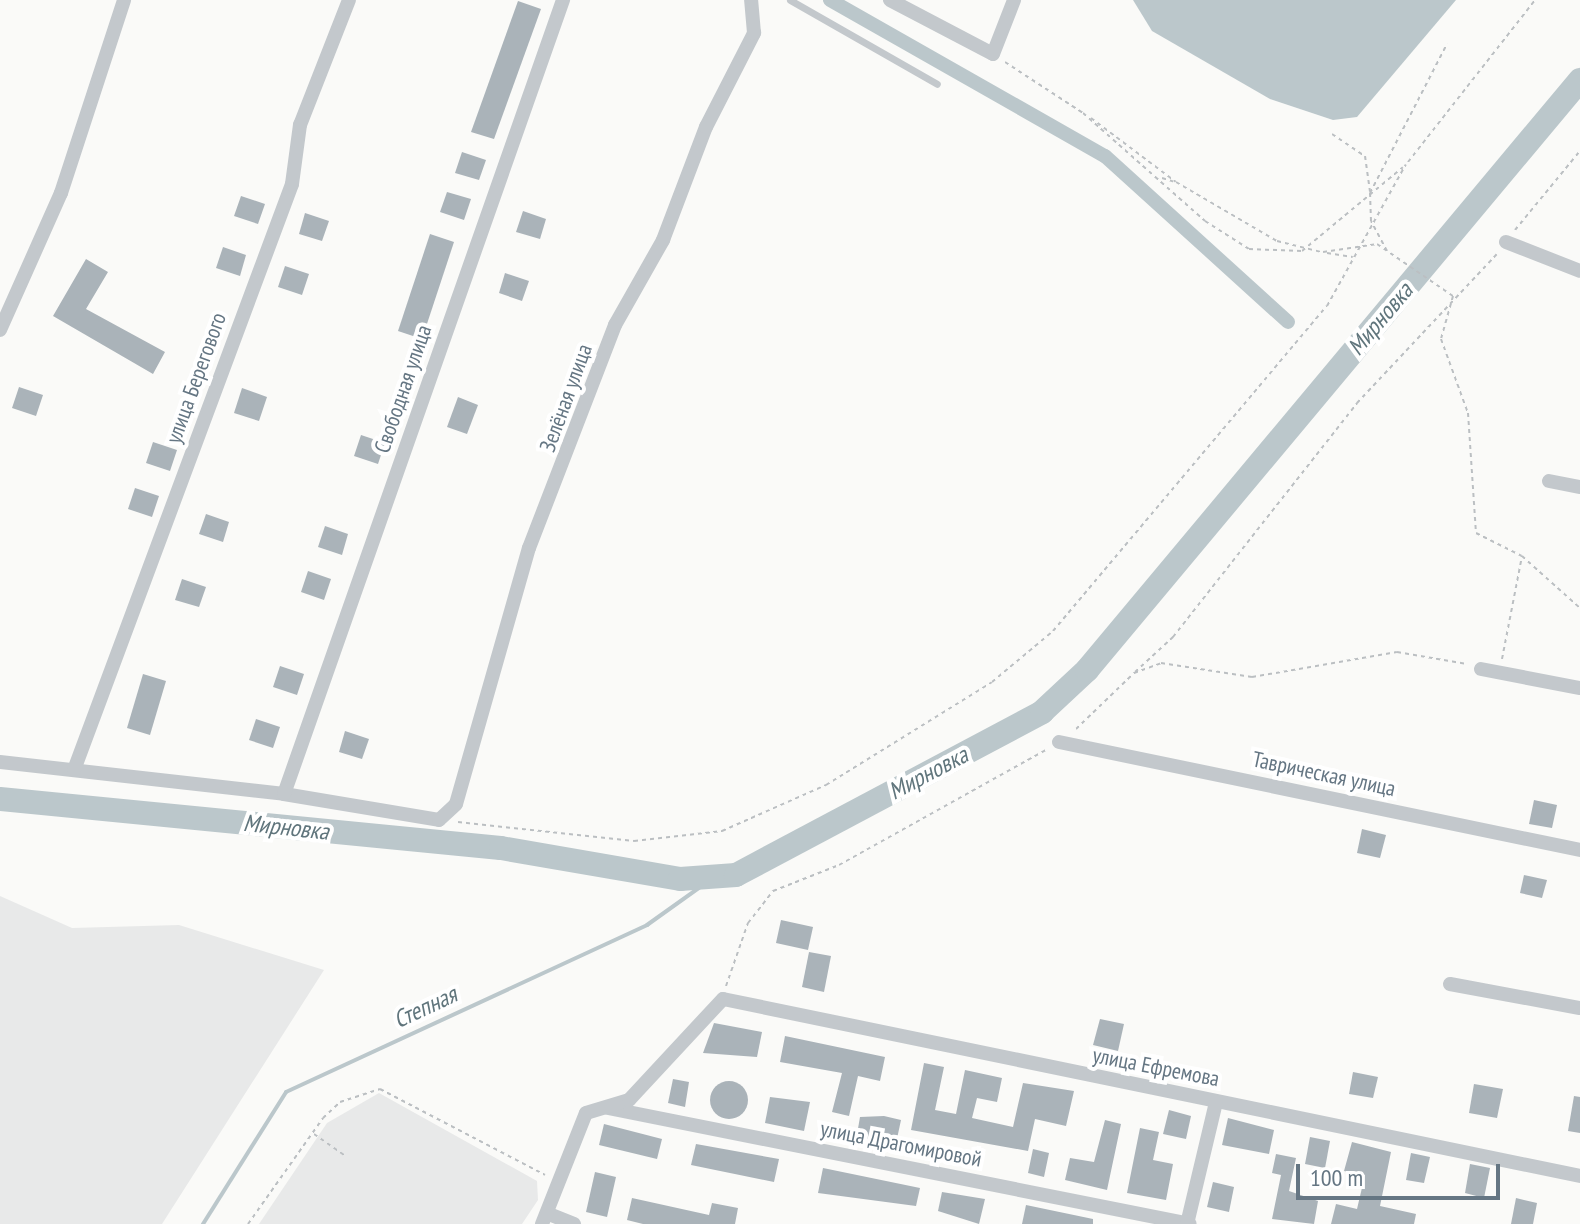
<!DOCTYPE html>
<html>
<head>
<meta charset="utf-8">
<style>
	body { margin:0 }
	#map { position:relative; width:1580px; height:1224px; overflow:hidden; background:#fafaf8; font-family:"PT Sans Narrow",sans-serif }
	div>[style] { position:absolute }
	.built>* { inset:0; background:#e8e9e9 }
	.water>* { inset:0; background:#bbc7cb }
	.stream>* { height:4px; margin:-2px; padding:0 2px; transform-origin:2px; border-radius:2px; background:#bbc7cb }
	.canal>* { height:14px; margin:-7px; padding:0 7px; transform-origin:7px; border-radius:7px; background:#bbc7cb }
	.river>* { height:24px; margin:-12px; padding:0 12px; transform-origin:12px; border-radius:12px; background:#bbc7cb }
	.building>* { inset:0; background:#aab3b9 }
	.round { border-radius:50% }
	.path>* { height:2px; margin-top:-1px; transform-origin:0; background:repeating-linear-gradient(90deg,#bbbfc2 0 4px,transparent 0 8px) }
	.lane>* { height:7px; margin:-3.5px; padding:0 3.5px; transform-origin:3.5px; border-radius:3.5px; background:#c3c8cc }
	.street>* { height:14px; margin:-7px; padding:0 7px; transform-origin:7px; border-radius:7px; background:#c3c8cc }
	span { translate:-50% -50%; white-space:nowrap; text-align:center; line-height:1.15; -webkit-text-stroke:8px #fff; paint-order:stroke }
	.street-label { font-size:22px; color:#657683 }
	.water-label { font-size:24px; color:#60757c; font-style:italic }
	.scale { position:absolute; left:1296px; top:1164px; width:204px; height:36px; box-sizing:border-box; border:4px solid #657683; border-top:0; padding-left:10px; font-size:24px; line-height:28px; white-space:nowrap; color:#657683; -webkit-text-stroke:6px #fff; paint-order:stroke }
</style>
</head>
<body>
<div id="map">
	<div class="built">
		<i style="clip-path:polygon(0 896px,72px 928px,179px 925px,324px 970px,162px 1224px,0 1224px)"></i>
		<i style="clip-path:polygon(379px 1093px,537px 1181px,538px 1200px,522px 1224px,259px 1224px,327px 1123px)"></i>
	</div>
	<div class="water">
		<i style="clip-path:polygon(1133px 0,1456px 0,1357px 117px,1333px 120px,1270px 99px,1152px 31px)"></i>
	</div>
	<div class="stream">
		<i style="left:203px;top:1224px;width:156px;rotate:-57.8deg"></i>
		<i style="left:286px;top:1092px;width:398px;rotate:-24.8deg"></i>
		<i style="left:647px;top:925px;width:82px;rotate:-35.6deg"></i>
	</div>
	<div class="canal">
		<i style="left:830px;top:0;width:316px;rotate:29.6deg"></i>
		<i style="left:1105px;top:156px;width:247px;rotate:42.2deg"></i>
	</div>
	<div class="river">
		<i style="left:0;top:799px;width:503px;rotate:5.59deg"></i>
		<i style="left:501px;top:848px;width:182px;rotate:9.8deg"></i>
		<i style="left:680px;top:879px;width:56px;rotate:-4.1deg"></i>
		<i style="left:736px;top:875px;width:347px;rotate:-28deg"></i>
		<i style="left:1042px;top:712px;width:62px;rotate:-43deg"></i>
		<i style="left:1087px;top:670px;width:769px;rotate:-50.12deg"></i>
	</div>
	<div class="building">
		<i style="clip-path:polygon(518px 1px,541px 9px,494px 139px,471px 132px)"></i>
		<i style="clip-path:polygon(462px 152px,486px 160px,479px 180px,455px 173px)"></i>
		<i style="clip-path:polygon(447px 192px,471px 199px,464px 220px,440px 212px)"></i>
		<i style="clip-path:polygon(241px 196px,265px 204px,258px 224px,234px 216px)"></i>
		<i style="clip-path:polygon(523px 211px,546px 219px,540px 239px,516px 232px)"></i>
		<i style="clip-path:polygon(305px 213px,329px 221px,322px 241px,299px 234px)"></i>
		<i style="clip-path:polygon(430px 234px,454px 242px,422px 339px,398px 331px)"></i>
		<i style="clip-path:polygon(223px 247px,246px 255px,240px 276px,216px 268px)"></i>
		<i style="clip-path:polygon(86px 259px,108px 272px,86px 309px,165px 352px,153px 374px,53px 316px)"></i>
		<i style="clip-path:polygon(285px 266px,309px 274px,302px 295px,278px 287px)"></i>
		<i style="clip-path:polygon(505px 273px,529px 281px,522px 301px,499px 293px)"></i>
		<i style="clip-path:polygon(19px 387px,43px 395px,36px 416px,12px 408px)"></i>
		<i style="clip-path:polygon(242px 388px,267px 397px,259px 421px,234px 413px)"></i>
		<i style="clip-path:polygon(458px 397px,478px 405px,467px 434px,447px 427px)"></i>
		<i style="clip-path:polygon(361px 435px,385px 443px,378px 464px,354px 456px)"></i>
		<i style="clip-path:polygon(153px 442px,177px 450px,170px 471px,146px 463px)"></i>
		<i style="clip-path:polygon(135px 488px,159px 496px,152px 517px,128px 509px)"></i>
		<i style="clip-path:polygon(206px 514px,229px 522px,223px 542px,199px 534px)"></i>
		<i style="clip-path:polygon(325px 526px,348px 534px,342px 555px,318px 547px)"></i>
		<i style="clip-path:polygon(308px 571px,331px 579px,324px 600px,301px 592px)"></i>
		<i style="clip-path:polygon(182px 579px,206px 587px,199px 607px,175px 600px)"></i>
		<i style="clip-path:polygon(280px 666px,304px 674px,297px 695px,273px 687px)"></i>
		<i style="clip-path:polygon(143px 674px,166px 681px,150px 735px,127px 728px)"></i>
		<i style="clip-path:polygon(256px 719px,280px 727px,273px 748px,249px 740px)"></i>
		<i style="clip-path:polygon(345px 731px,369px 739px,362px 759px,339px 752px)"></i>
		<i style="clip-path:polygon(1534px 800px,1557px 805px,1552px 828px,1529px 824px)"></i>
		<i style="clip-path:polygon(1362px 829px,1386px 835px,1380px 858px,1357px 853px)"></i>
		<i style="clip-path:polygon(1524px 875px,1547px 880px,1542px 898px,1520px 893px)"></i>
		<i style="clip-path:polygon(781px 920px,813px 927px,808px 950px,776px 943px)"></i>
		<i style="clip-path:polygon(809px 952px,831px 956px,824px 992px,802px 987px)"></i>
		<i style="clip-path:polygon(1100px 1019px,1124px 1024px,1118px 1051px,1093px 1045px)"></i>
		<i style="clip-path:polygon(714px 1023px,762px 1032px,757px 1057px,703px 1053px)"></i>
		<i style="clip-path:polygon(785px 1036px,885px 1057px,880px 1081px,858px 1076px,849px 1116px,832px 1112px,842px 1073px,780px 1062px)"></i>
		<i style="clip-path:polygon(924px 1063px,944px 1067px,935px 1110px,956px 1114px,965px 1070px,1002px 1078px,997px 1102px,977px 1098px,972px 1118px,1013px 1127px,1023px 1083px,1074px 1091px,1066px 1126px,1035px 1119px,1028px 1151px,911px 1130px)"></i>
		<i style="clip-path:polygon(1353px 1072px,1378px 1077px,1373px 1098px,1349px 1094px)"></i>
		<i style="clip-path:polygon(673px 1079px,689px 1082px,685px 1107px,668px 1103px)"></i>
		<i class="round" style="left:710px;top:1081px;width:38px;height:38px"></i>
		<i style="clip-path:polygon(1474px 1084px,1503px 1089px,1497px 1118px,1469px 1113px)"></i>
		<i style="clip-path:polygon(1574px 1096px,1580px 1097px,1580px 1133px,1568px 1131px)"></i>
		<i style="clip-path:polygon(770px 1097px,810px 1102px,804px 1131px,765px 1123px)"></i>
		<i style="clip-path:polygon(1169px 1110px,1191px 1116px,1186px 1139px,1163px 1134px)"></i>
		<i style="clip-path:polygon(884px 1116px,901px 1120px,895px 1148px,856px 1140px,860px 1117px)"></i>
		<i style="clip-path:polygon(1228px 1118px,1274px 1130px,1269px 1154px,1222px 1145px)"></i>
		<i style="clip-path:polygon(1105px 1120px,1121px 1124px,1107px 1190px,1065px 1180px,1070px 1158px,1094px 1162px)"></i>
		<i style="clip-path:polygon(604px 1124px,662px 1139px,657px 1159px,599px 1145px)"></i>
		<i style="clip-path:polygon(1140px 1128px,1159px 1132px,1153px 1160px,1173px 1164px,1166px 1200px,1127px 1193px)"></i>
		<i style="clip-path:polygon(1310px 1137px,1330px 1141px,1325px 1168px,1305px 1164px)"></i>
		<i style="clip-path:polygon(1352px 1142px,1391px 1152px,1380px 1206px,1416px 1214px,1414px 1224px,1331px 1224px,1336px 1204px,1357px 1209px,1365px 1175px,1344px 1171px)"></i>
		<i style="clip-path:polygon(696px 1144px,779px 1159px,774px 1182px,691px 1165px)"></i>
		<i style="clip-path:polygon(1033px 1149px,1049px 1153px,1044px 1177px,1028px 1173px)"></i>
		<i style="clip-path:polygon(1411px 1153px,1430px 1157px,1424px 1183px,1406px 1180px)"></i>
		<i style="clip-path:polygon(1276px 1154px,1296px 1158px,1289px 1191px,1318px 1201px,1314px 1224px,1272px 1219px,1281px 1175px,1272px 1173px)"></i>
		<i style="clip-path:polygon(1470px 1164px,1490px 1168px,1484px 1198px,1465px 1193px)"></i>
		<i style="clip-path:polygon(823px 1168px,920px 1188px,916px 1206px,818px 1193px)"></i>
		<i style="clip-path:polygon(595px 1172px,616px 1177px,607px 1217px,586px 1212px)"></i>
		<i style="clip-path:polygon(1213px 1182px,1234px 1187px,1229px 1212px,1207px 1207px)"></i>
		<i style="clip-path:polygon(942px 1192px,985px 1199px,979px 1224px,938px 1211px)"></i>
		<i style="clip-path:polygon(632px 1198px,709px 1215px,712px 1203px,738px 1208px,735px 1224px,643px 1224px,627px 1220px)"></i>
		<i style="clip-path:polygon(1516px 1198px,1537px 1203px,1533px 1224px,1511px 1224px)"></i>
		<i style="clip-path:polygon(1026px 1205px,1093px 1219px,1093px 1224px,1022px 1224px)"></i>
	</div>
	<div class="path">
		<i style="left:1005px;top:62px;width:93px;rotate:33.2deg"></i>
		<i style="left:1083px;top:113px;width:163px;rotate:41.5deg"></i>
		<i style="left:1205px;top:221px;width:52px;rotate:32.5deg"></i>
		<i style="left:1249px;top:249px;width:53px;rotate:2.2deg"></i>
		<i style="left:1302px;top:251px;width:131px;rotate:-39.7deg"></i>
		<i style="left:1091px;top:118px;width:106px;rotate:37deg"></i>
		<i style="left:1176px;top:182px;width:117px;rotate:30.3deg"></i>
		<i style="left:1277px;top:241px;width:45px;rotate:14deg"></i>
		<i style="left:1332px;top:134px;width:40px;rotate:34deg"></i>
		<i style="left:1365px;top:156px;width:36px;rotate:82deg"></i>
		<i style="left:1408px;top:162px;width:206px;rotate:-51.9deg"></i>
		<i style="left:1162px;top:178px;width:14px;rotate:17deg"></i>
		<i style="left:1515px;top:230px;width:102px;rotate:-50.6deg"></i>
		<i style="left:1387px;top:251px;width:34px;rotate:-118deg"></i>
		<i style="left:1371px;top:221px;width:28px;rotate:-92deg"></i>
		<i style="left:1370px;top:193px;width:168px;rotate:-62.7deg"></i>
		<i style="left:1323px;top:252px;width:55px;rotate:-8.4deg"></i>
		<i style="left:1377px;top:244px;width:92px;rotate:34.4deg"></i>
		<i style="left:1453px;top:296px;width:45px;rotate:105.6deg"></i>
		<i style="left:1441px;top:339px;width:79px;rotate:70deg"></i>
		<i style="left:1468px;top:413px;width:120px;rotate:86.2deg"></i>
		<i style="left:1476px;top:533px;width:51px;rotate:26.6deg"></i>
		<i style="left:1522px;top:556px;width:78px;rotate:41.9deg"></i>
		<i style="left:1327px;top:253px;width:26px;rotate:9deg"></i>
		<i style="left:1502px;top:659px;width:105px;rotate:-79deg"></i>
		<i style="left:1135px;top:672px;width:52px;rotate:-42.6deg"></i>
		<i style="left:1173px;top:637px;width:298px;rotate:-51.8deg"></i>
		<i style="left:1357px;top:403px;width:204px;rotate:-46.8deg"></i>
		<i style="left:1076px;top:729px;width:81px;rotate:-44deg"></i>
		<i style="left:1134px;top:673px;width:29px;rotate:-20deg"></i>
		<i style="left:1161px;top:663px;width:92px;rotate:8.7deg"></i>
		<i style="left:1252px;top:677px;width:147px;rotate:-9.8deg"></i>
		<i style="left:1397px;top:652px;width:71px;rotate:9.7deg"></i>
		<i style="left:458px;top:822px;width:177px;rotate:6.2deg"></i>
		<i style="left:634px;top:841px;width:89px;rotate:-6.5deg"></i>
		<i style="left:722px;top:831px;width:114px;rotate:-23.9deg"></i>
		<i style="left:826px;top:785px;width:195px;rotate:-31.8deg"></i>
		<i style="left:992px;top:682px;width:80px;rotate:-39.9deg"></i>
		<i style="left:1053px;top:631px;width:425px;rotate:-49.9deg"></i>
		<i style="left:1327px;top:306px;width:162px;rotate:-60.9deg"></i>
		<i style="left:726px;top:986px;width:67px;rotate:-70.8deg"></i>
		<i style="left:748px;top:923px;width:41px;rotate:-52deg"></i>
		<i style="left:773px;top:891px;width:71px;rotate:-21.5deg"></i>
		<i style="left:839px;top:865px;width:238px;rotate:-29.1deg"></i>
		<i style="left:314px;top:1134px;width:38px;rotate:35deg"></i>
		<i style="left:248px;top:1224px;width:130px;rotate:-54.7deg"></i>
		<i style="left:323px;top:1118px;width:23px;rotate:-43deg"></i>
		<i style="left:340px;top:1102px;width:42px;rotate:-18deg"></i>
		<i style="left:380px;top:1089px;width:186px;rotate:27.5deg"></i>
	</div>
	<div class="lane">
		<i style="left:790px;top:0;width:169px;rotate:29.7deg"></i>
	</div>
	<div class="street">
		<i style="left:890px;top:0;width:116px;rotate:27.7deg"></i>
		<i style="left:993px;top:54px;width:58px;rotate:-68.7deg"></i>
		<i style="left:1506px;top:242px;width:79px;rotate:21.4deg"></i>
		<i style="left:0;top:330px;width:150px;rotate:-66deg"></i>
		<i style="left:61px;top:193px;width:203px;rotate:-71.9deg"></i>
		<i style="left:1549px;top:481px;width:32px;rotate:11deg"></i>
		<i style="left:1481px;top:669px;width:101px;rotate:10.9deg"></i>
		<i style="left:1059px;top:742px;width:532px;rotate:11.71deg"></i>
		<i style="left:0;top:762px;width:286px;rotate:6.4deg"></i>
		<i style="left:284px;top:794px;width:157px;rotate:9.5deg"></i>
		<i style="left:439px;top:820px;width:23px;rotate:-43deg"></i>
		<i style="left:456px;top:804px;width:266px;rotate:-74.1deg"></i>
		<i style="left:529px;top:548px;width:239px;rotate:-68.9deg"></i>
		<i style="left:615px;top:325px;width:98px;rotate:-60.5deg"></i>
		<i style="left:663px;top:240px;width:121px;rotate:-69.2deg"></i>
		<i style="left:706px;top:127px;width:106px;rotate:-62.9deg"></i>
		<i style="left:754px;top:33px;width:33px;rotate:-95deg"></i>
		<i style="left:74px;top:770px;width:625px;rotate:-69.59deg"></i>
		<i style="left:292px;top:184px;width:60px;rotate:-82.3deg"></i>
		<i style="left:300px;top:125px;width:134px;rotate:-68.6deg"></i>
		<i style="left:284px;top:794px;width:842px;rotate:-70.64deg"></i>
		<i style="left:1450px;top:984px;width:132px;rotate:10.5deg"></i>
		<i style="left:608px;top:1108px;width:593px;rotate:11.27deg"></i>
		<i style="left:549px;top:1214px;width:27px;rotate:22deg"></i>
		<i style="left:542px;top:1224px;width:119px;rotate:-68.4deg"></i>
		<i style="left:586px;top:1113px;width:45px;rotate:-16.8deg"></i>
		<i style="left:629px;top:1100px;width:138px;rotate:-47.1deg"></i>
		<i style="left:723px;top:999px;width:875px;rotate:11.67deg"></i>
		<i style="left:1187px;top:1224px;width:125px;rotate:-76.6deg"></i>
	</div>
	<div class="street-label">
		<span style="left:196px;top:378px;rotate:-70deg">улица Берегового</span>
		<span style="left:403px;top:389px;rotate:-71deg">Свободная улица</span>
		<span style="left:566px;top:398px;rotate:-70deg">Зелёная улица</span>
		<span style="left:1324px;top:774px;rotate:12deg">Таврическая улица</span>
		<span style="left:1156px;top:1067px;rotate:11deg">улица Ефремова</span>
		<span style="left:901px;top:1144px;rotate:11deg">улица Драгомировой</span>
	</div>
	<div class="water-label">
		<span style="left:1380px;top:319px;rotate:-50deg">Мирновка</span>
		<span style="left:928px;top:773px;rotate:-28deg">Мирновка</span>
		<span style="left:286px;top:827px;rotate:6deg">Мирновка</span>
		<span style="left:425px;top:1007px;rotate:-25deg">Степная</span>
	</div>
	<div class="scale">100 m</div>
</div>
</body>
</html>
